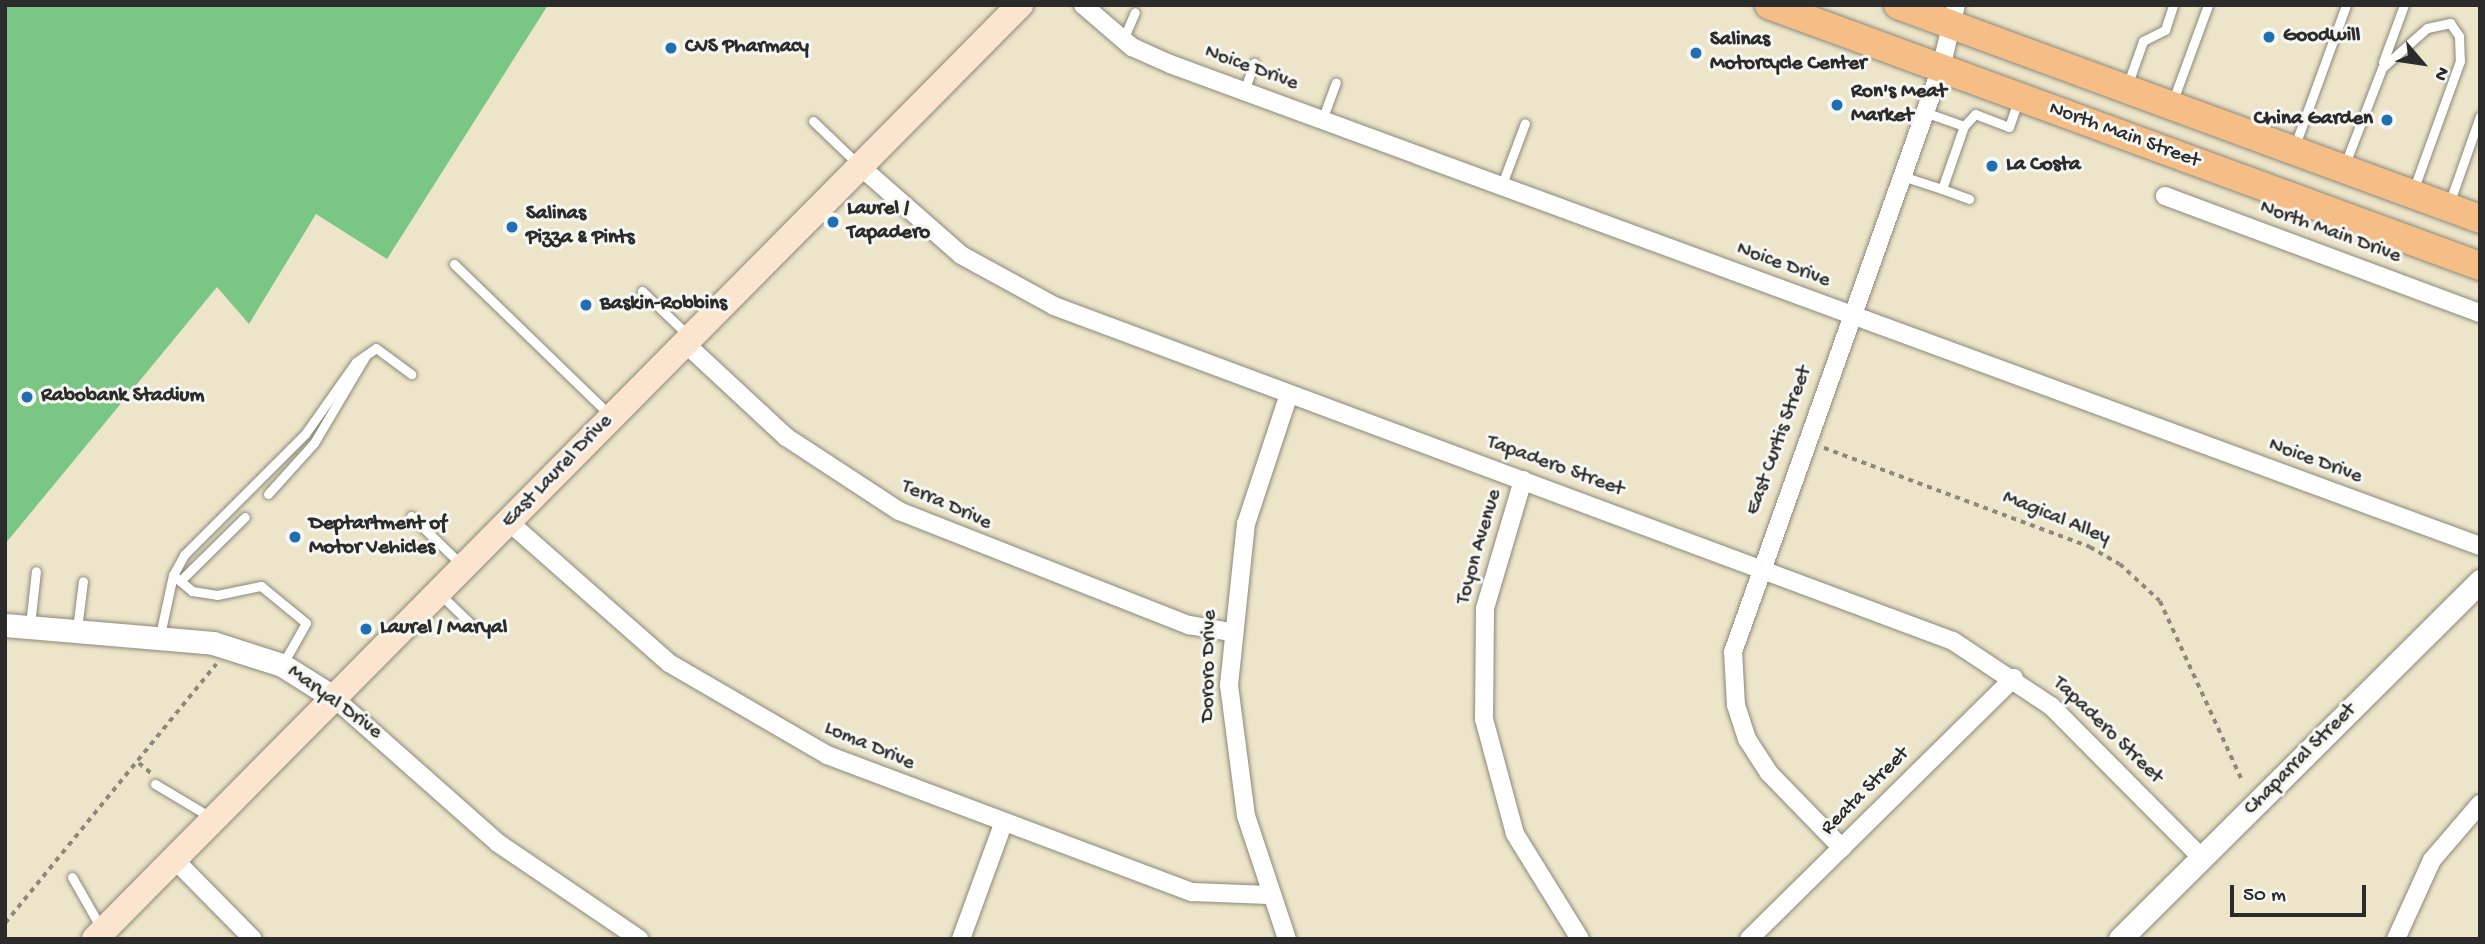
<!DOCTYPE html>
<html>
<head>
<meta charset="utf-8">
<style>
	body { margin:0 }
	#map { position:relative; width:2485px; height:944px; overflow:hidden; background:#ece5c9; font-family:"Gochi Hand",sans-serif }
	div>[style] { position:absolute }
	.green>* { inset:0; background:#7ac685 }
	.path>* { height:3.5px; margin-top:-1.75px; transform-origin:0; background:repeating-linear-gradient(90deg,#8c887a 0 5px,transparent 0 10px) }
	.roads { filter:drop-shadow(0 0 2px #8c887a) drop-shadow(0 0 2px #8c887a) }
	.service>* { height:9px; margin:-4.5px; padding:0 4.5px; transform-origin:4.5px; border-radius:4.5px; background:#fff }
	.minor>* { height:18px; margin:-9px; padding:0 9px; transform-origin:9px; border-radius:9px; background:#fff }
	.tertiary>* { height:23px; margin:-11.5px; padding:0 11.5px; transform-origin:11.5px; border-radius:11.5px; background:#fff }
	.secondary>* { height:26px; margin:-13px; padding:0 13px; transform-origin:13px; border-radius:13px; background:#fbe5cf }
	.primary>* { height:28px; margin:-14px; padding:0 14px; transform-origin:14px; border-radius:14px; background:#f6be87 }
	.dots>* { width:19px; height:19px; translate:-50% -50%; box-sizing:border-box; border:4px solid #f6f6f2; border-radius:50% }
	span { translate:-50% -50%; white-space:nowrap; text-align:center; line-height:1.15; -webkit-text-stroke:6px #f6f6f2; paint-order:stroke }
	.poi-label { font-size:21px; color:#2b2b2b; font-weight:700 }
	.left { translate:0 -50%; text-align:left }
	.right { translate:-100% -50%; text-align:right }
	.street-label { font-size:21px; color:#2b2b2b }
	.frame { position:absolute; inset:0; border:7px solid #2b2b2b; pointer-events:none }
	.north { position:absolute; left:2387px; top:28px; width:70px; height:70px; -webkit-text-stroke:5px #f6f6f2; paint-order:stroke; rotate:119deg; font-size:19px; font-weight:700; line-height:28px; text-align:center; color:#2b2b2b }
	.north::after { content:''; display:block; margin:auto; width:24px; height:32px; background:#2b2b2b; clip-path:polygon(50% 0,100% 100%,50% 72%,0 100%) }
	.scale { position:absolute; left:2230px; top:885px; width:136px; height:32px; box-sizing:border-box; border:4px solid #2b2b2b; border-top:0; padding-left:9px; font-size:21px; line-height:24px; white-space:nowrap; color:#2b2b2b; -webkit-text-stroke:5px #f6f6f2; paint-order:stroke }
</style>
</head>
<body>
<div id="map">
	<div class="green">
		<i style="clip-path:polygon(5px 5px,548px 5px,387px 259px,316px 214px,249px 324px,217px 287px,5px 544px)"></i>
	</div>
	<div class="path">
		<i style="left:1824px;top:448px;width:284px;rotate:20.4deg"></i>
		<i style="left:2090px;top:547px;width:34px;rotate:30deg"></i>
		<i style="left:2120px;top:564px;width:54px;rotate:42.8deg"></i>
		<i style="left:2160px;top:601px;width:195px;rotate:65.4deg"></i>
		<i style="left:139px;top:763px;width:17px;rotate:40deg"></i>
		<i style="left:5px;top:923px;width:334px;rotate:-50.8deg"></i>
	</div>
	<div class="roads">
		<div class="service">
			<i style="left:1123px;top:40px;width:30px;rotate:-67deg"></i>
			<i style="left:2383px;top:62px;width:61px;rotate:-69.8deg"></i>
			<i style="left:2127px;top:86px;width:48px;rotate:-70.4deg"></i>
			<i style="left:2143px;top:41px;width:25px;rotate:-27deg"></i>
			<i style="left:2165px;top:30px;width:26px;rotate:-72deg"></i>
			<i style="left:1244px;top:91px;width:30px;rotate:-70deg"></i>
			<i style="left:2172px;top:103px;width:104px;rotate:-69.8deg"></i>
			<i style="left:1322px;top:120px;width:40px;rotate:-69.8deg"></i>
			<i style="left:813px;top:121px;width:61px;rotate:43.7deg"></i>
			<i style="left:1964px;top:126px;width:16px;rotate:-47deg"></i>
			<i style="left:1975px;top:114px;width:36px;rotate:21deg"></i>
			<i style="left:2009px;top:127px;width:28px;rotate:-71deg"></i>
			<i style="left:2294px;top:148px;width:152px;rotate:-70deg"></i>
			<i style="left:2345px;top:164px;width:103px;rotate:-68.9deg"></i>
			<i style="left:2382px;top:68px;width:60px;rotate:-41.6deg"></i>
			<i style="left:2427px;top:28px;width:24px;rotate:-12deg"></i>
			<i style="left:2450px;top:23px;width:16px;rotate:55deg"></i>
			<i style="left:2459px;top:36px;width:25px;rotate:88deg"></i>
			<i style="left:2460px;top:61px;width:138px;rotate:109.9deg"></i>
			<i style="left:1902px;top:176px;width:42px;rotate:18deg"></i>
			<i style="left:1942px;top:189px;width:67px;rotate:-70.8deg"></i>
			<i style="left:1964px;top:126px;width:42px;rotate:-160.7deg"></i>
			<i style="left:1501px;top:187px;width:68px;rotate:-69.4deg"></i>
			<i style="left:1942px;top:189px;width:29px;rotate:20deg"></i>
			<i style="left:2449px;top:204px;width:93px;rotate:-70.6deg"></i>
			<i style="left:454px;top:264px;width:217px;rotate:44.1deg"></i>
			<i style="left:642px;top:291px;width:65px;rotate:43.8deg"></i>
			<i style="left:268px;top:494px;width:69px;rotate:-48deg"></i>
			<i style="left:314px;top:443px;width:102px;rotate:-59.4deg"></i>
			<i style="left:411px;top:516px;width:72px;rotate:43.9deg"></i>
			<i style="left:173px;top:575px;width:25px;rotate:40deg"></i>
			<i style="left:192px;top:591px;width:25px;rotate:9deg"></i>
			<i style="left:217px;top:595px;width:45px;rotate:-11.6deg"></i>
			<i style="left:261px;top:586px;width:58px;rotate:39.4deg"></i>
			<i style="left:306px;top:623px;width:48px;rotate:119.7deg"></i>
			<i style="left:180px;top:581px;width:91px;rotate:-44.6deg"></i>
			<i style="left:441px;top:595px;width:47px;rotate:44.1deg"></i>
			<i style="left:30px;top:625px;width:54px;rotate:-83.7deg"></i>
			<i style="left:77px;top:629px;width:48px;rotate:-82.9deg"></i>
			<i style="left:160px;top:635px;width:61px;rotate:-77.8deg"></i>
			<i style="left:173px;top:575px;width:23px;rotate:-61deg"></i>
			<i style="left:184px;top:555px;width:171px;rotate:-45deg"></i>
			<i style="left:305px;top:434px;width:88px;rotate:-54.7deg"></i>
			<i style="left:356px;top:362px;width:24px;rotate:-35deg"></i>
			<i style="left:376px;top:348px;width:44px;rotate:36.6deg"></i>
			<i style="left:155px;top:784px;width:66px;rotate:30.8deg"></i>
			<i style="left:72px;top:877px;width:59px;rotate:60.4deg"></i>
		</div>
		<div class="minor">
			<i style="left:1083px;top:5px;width:65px;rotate:40.6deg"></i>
			<i style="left:1132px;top:47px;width:42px;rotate:24.1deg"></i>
			<i style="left:1170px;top:64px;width:1396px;rotate:20.2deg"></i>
			<i style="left:861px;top:167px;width:133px;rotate:41.3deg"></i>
			<i style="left:961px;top:255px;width:106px;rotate:28.7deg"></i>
			<i style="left:1054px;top:306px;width:959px;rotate:20.44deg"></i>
			<i style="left:1953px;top:641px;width:118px;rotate:33.6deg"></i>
			<i style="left:2051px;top:706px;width:214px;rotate:45.2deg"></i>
			<i style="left:2165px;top:196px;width:336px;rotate:20.4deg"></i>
			<i style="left:686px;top:344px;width:137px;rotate:42.9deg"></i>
			<i style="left:786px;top:437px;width:135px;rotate:33.2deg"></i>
			<i style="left:899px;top:511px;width:312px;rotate:21.5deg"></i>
			<i style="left:1189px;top:625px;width:43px;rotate:9.5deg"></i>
			<i style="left:1523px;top:480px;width:134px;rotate:106.5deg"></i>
			<i style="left:1485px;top:608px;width:111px;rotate:90.5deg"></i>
			<i style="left:1484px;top:719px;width:119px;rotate:74.9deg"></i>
			<i style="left:1515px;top:834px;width:123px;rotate:58.2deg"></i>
			<i style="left:509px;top:522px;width:213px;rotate:41.4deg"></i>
			<i style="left:669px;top:663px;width:183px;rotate:30.2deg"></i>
			<i style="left:827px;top:755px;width:390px;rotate:20.6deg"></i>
			<i style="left:1192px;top:892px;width:77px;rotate:2.2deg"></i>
			<i style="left:333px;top:697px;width:220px;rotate:41.5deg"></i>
			<i style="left:498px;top:843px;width:171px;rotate:34.2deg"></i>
			<i style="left:1842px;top:848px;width:105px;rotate:-134.2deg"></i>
			<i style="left:1769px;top:773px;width:40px;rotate:-122.9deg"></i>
			<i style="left:1747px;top:739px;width:36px;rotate:-108deg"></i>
			<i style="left:1736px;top:705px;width:53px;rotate:-93.2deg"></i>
			<i style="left:1733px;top:652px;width:620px;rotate:-70.4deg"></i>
			<i style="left:1941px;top:68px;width:65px;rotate:-76.6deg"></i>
			<i style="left:174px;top:859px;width:112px;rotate:45.4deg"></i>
			<i style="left:961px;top:939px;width:122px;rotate:-69.9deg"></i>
			<i style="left:1287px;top:939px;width:130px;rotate:-108.4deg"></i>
			<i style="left:1246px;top:816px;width:132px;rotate:-97.4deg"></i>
			<i style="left:1229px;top:685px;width:162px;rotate:-84deg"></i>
			<i style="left:1246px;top:524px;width:137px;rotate:-71.7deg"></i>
			<i style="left:1749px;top:939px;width:372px;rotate:-44.6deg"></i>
			<i style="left:2396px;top:939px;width:87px;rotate:-65.5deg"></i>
			<i style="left:2432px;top:860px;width:74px;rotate:-49.4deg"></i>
		</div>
		<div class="tertiary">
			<i style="left:5px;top:625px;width:209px;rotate:4.9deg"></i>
			<i style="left:213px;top:643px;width:72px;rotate:17.7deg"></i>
			<i style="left:282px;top:665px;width:60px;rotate:32.1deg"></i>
			<i style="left:2120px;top:939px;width:508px;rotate:-44.84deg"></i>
		</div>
		<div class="secondary">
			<i style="left:95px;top:939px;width:1315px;rotate:-45.28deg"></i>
		</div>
		<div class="primary">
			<i style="left:1769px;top:5px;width:757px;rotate:20.16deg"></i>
			<i style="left:1898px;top:5px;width:620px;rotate:20.19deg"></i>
		</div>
	</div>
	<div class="dots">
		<i style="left:2269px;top:37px;background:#1f6fb2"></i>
		<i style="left:671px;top:48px;background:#1f6fb2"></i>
		<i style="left:1696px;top:53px;background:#1f6fb2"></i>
		<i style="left:1837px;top:105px;background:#1f6fb2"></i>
		<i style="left:2387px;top:120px;background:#1f6fb2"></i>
		<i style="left:1992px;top:166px;background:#1f6fb2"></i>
		<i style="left:833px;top:222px;background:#1f6fb2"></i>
		<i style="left:512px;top:227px;background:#1f6fb2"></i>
		<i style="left:586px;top:305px;background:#1f6fb2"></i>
		<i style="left:27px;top:397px;background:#1f6fb2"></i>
		<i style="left:295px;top:537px;background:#1f6fb2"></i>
		<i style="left:366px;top:629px;background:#1f6fb2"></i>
	</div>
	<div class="poi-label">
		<span class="left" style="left:2283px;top:37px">Goodwill</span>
		<span class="left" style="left:1710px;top:53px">Salinas<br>Motorcycle Center</span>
		<span class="left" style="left:685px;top:48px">CVS Pharmacy</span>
		<span class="left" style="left:1851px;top:105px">Ron's Meat<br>Market</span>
		<span class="right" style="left:2373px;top:120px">China Garden</span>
		<span class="left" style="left:2006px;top:166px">La Costa</span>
		<span class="left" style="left:847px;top:222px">Laurel /<br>Tapadero</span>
		<span class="left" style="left:526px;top:227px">Salinas<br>Pizza &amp; Pints</span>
		<span class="left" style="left:600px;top:305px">Baskin-Robbins</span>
		<span class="left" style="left:41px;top:397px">Rabobank Stadium</span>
		<span class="left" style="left:309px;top:537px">Deptartment of<br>Motor Vehicles</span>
		<span class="left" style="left:380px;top:629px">Laurel / Maryal</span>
	</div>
	<div class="street-label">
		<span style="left:1251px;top:69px;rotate:20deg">Noice Drive</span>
		<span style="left:2124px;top:136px;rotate:20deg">North Main Street</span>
		<span style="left:2330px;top:233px;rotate:20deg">North Main Drive</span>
		<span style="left:1783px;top:266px;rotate:20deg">Noice Drive</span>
		<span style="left:1780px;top:441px;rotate:-70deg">East Curtis Street</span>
		<span style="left:2315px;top:462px;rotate:20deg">Noice Drive</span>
		<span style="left:1555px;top:467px;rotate:20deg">Tapadero Street</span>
		<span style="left:558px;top:472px;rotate:-46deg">East Laurel Drive</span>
		<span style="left:946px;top:506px;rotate:24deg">Terra Drive</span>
		<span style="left:2056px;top:519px;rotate:22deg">Magical Alley</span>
		<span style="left:1480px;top:547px;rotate:-74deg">Toyon Avenue</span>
		<span style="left:1210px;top:666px;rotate:-89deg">Dororo Drive</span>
		<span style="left:334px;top:703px;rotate:36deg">Maryal Drive</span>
		<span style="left:2107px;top:731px;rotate:44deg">Tapadero Street</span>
		<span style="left:869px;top:747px;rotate:23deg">Loma Drive</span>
		<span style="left:2301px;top:760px;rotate:-45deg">Chaparral Street</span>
		<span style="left:1866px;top:792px;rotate:-45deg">Reata Street</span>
	</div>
	<div class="frame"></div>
	<div class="north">N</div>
	<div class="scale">50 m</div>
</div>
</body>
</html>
